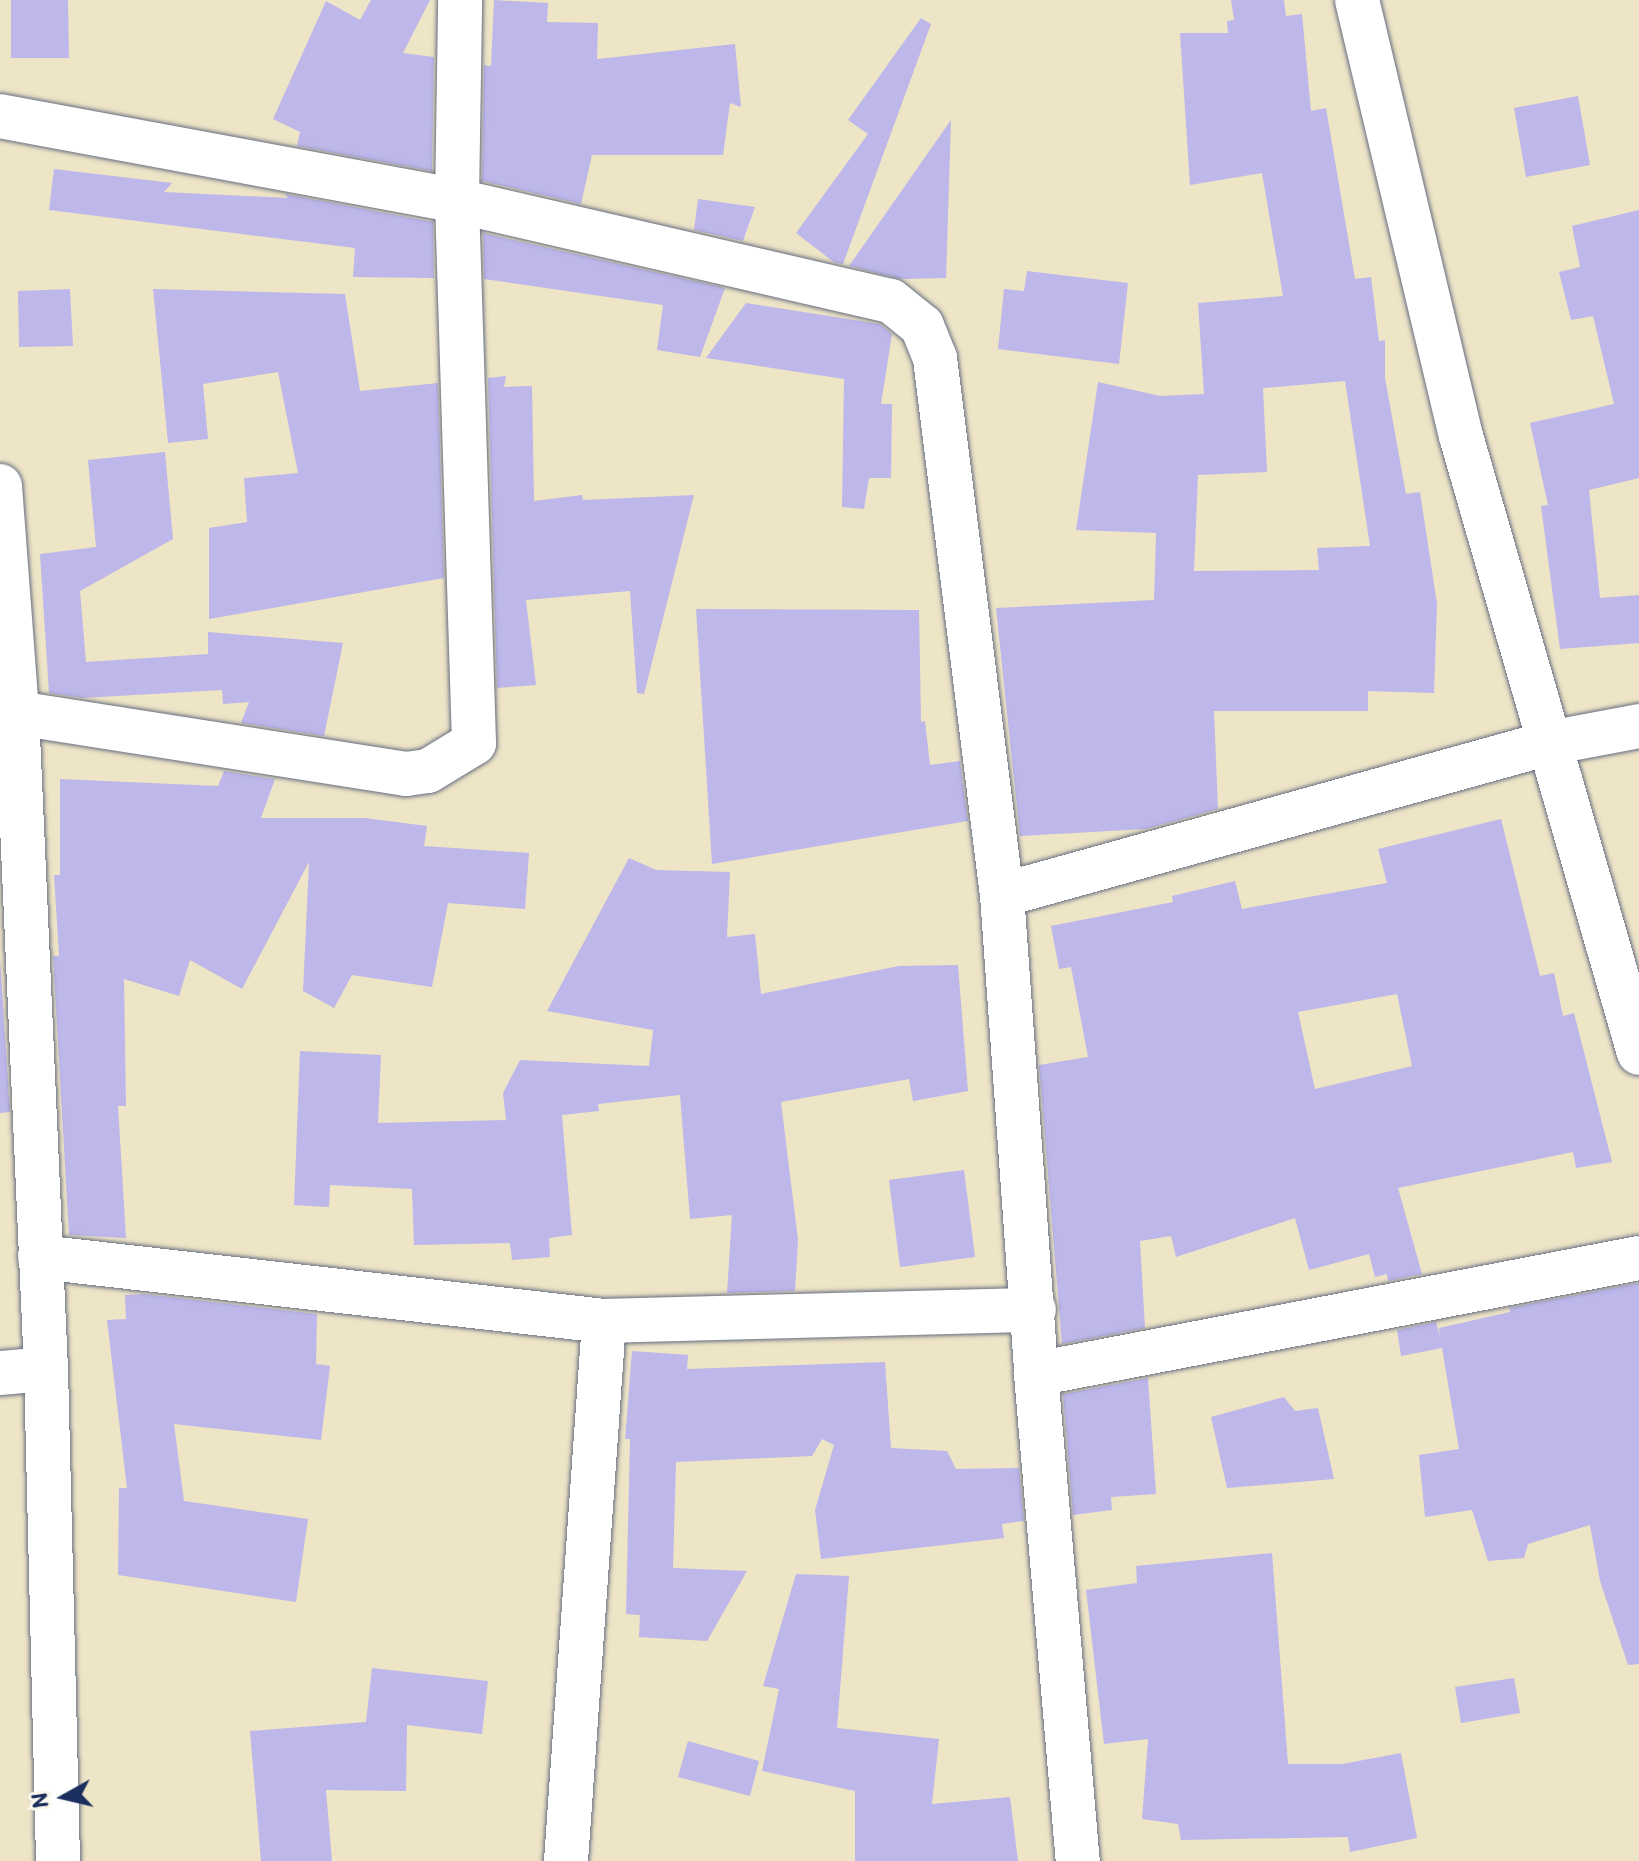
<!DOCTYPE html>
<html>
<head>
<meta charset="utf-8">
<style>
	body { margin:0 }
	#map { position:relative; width:1639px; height:1861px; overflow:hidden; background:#eee4c6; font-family:Itim,sans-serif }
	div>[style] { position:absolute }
	.building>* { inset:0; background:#bdb7ea }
	.roads { filter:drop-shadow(0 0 2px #656e82) drop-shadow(0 0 2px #656e82) }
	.minor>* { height:44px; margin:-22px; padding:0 22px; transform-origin:22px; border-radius:22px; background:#fff }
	span { translate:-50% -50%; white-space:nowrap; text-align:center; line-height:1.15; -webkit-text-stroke:6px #fbf7ec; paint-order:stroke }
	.north { position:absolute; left:24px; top:1757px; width:80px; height:80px; -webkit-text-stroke:6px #fbf7ec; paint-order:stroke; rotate:262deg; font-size:22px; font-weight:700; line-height:32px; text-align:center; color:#1b2f5e }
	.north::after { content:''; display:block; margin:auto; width:28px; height:36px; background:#1b2f5e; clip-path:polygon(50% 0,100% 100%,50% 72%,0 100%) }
</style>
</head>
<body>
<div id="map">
	<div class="building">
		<i style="clip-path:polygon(11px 0,68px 0,69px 58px,11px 58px)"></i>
		<i style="clip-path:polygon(371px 0,430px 0,403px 53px,434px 57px,432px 171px,297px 146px,300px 132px,273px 119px,326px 1px,360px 20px)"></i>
		<i style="clip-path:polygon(494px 0,548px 3px,547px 22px,598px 23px,597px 59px,735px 44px,741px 107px,730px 103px,723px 155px,592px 155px,581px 204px,482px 181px,484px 65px,491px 66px)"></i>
		<i style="clip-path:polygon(evenodd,1231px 0,1284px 0,1286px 16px,1302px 14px,1311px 111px,1326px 108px,1355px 279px,1371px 277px,1379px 341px,1385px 340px,1385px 378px,1406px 494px,1420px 492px,1437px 604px,1434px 693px,1368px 691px,1368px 711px,1214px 711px,1218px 809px,1146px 829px,1020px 836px,996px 608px,1154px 600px,1156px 533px,1076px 530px,1098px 382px,1160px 396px,1204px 394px,1198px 303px,1283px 296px,1262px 173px,1190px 185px,1180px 33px,1228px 33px,1227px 21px,1234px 20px,1231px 0,1345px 381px,1370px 546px,1317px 548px,1319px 570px,1194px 571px,1198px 475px,1267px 472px,1263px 388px,1345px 381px)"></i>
		<i style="clip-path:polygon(921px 18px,931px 24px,843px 264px,835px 263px,796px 233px,868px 134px,848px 120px)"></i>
		<i style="clip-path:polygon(1578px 96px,1590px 165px,1526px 177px,1514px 108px)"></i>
		<i style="clip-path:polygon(951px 120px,946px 278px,901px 279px,849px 266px)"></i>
		<i style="clip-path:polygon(54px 169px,172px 183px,164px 192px,288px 198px,285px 194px,433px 222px,434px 278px,353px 277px,355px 248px,49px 210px)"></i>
		<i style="clip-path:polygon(698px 199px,755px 207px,743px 241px,694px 230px)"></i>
		<i style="clip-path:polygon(1639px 210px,1639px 478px,1589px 490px,1600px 598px,1639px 595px,1639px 643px,1560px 649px,1541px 506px,1548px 505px,1530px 423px,1614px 404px,1593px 316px,1571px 320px,1559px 272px,1580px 267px,1572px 226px)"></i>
		<i style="clip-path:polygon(483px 233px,725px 288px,700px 357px,657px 350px,663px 305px,484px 279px)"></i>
		<i style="clip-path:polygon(1027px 271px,1128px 283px,1119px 364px,998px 349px,1004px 289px,1024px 291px)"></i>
		<i style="clip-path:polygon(70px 289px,73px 346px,19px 347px,18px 291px)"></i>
		<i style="clip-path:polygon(153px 289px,345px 294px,360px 391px,438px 383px,444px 578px,209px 619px,209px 528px,247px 522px,244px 478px,298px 473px,278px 372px,203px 384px,208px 439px,168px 443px)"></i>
		<i style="clip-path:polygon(746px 303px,880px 324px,892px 334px,881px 404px,892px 404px,891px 478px,869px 478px,864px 509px,842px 507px,844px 379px,706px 358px)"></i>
		<i style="clip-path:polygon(506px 376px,504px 387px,532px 386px,534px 501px,582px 495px,583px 500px,694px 495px,644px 694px,637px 693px,630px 591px,526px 600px,536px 685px,497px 688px,488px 378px)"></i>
		<i style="clip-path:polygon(165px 452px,173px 539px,80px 591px,86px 662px,208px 654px,208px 632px,343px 643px,324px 736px,241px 723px,249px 702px,223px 704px,222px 690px,82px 698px,49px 693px,40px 554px,96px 547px,88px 460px)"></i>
		<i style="clip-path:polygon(696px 609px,919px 610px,921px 722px,925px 721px,930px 765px,960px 761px,968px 821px,712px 864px)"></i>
		<i style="clip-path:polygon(224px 771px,275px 779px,261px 818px,365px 818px,427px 826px,424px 846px,529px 853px,525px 909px,448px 903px,432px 987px,352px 975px,334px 1008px,303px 991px,309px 862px,242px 989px,190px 960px,179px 996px,124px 979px,126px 1106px,118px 1106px,126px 1238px,69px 1235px,53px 956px,59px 956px,54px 875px,60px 875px,60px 779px,218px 786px)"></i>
		<i style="clip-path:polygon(evenodd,1501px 819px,1540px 976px,1554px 973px,1563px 1016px,1574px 1013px,1612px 1162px,1576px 1168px,1573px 1152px,1398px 1188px,1422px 1274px,1388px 1281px,1387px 1274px,1375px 1277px,1369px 1254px,1309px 1270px,1295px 1218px,1176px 1257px,1171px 1236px,1140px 1241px,1145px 1328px,1062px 1344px,1039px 1065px,1088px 1057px,1071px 967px,1059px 969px,1051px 926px,1173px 902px,1172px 896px,1235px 881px,1242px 909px,1387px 883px,1378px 849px,1501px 819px,1397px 994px,1412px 1066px,1315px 1089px,1298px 1012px,1397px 994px)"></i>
		<i style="clip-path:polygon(629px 858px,656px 870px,730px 872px,727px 937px,755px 934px,761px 994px,899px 966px,958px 965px,968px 1091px,913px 1101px,909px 1079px,781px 1102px,798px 1240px,795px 1291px,727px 1293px,732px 1215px,690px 1219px,680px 1095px,598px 1104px,599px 1111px,562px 1115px,572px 1235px,549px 1238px,550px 1257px,512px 1260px,510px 1243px,414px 1245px,412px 1189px,330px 1185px,329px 1207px,294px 1205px,300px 1051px,381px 1055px,378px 1123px,506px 1120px,503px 1093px,520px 1060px,649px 1066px,653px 1030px,547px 1011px)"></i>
		<i style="clip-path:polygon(0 957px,10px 1112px,0 1113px)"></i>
		<i style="clip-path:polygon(964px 1170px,975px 1257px,900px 1267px,889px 1180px)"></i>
		<i style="clip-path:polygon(1639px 1283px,1639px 1664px,1628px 1665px,1600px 1581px,1590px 1525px,1528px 1544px,1524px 1558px,1488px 1561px,1472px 1510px,1425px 1517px,1419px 1455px,1459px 1449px,1442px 1348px,1401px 1356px,1397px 1330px,1436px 1322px,1440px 1336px,1439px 1328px,1510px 1312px,1509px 1308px)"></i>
		<i style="clip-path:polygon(144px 1294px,317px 1314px,316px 1364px,330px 1366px,321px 1440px,174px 1424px,184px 1501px,308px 1519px,296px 1602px,118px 1575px,119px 1488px,127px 1488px,107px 1320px,126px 1319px,125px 1295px)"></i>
		<i style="clip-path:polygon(632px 1351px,688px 1355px,687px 1369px,885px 1362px,891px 1448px,947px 1451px,956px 1469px,1019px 1468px,1024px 1521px,1002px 1524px,1004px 1538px,821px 1559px,815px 1510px,834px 1445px,822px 1439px,812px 1456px,676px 1462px,673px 1568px,747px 1571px,707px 1641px,639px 1637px,640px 1615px,626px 1614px,630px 1439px,625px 1439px)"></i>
		<i style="clip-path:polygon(1148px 1378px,1156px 1494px,1111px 1497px,1112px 1510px,1073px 1515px,1063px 1394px)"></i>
		<i style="clip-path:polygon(1284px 1397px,1295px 1411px,1318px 1408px,1334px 1479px,1227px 1488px,1211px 1417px)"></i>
		<i style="clip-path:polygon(1272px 1553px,1288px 1764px,1342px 1764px,1401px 1753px,1417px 1838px,1350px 1852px,1348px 1837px,1181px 1840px,1178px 1824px,1142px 1819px,1148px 1739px,1104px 1744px,1086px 1590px,1137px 1583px,1136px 1566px)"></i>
		<i style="clip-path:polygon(796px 1574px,849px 1576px,837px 1728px,939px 1739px,932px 1804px,1010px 1797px,1018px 1861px,855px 1861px,855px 1791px,762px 1771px,779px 1689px,763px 1686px)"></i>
		<i style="clip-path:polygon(372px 1668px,488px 1681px,482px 1734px,407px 1725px,406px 1791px,326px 1790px,332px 1861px,261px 1861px,250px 1731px,366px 1722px)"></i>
		<i style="clip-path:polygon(1514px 1678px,1520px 1713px,1461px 1723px,1455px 1687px)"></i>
		<i style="clip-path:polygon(688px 1741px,759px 1761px,750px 1796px,678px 1777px)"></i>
	</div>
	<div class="roads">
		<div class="minor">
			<i style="left:1357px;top:0;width:448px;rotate:76.6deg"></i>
			<i style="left:1461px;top:436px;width:642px;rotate:73.91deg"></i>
			<i style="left:0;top:116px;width:465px;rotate:10.5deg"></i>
			<i style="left:457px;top:201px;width:445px;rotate:13deg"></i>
			<i style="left:891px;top:301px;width:40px;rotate:39deg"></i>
			<i style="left:922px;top:326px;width:35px;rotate:68deg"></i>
			<i style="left:935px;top:358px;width:541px;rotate:82.89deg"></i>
			<i style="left:1002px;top:895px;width:480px;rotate:85.9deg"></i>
			<i style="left:1036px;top:1374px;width:489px;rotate:85.1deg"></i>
			<i style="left:0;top:486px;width:228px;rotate:85.7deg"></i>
			<i style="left:17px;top:713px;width:657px;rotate:87.47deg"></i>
			<i style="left:46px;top:1369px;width:492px;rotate:88.6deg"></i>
			<i style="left:17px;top:713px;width:394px;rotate:8.9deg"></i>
			<i style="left:406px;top:774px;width:22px;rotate:-8deg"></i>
			<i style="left:428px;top:771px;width:54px;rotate:-31.3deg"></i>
			<i style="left:474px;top:743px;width:542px;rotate:-91.8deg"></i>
			<i style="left:457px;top:201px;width:201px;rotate:-89.1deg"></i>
			<i style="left:1002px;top:895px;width:568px;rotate:-15.53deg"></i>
			<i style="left:1549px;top:743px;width:92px;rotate:-10.7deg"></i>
			<i style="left:40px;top:1257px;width:568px;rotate:6.47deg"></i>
			<i style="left:604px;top:1321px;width:430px;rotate:-1.5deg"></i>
			<i style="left:0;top:1373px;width:46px;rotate:-5deg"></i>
			<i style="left:1036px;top:1374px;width:614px;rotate:-10.89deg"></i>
			<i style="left:566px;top:1861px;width:541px;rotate:-85.97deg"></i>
		</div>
	</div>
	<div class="north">N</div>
</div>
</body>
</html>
